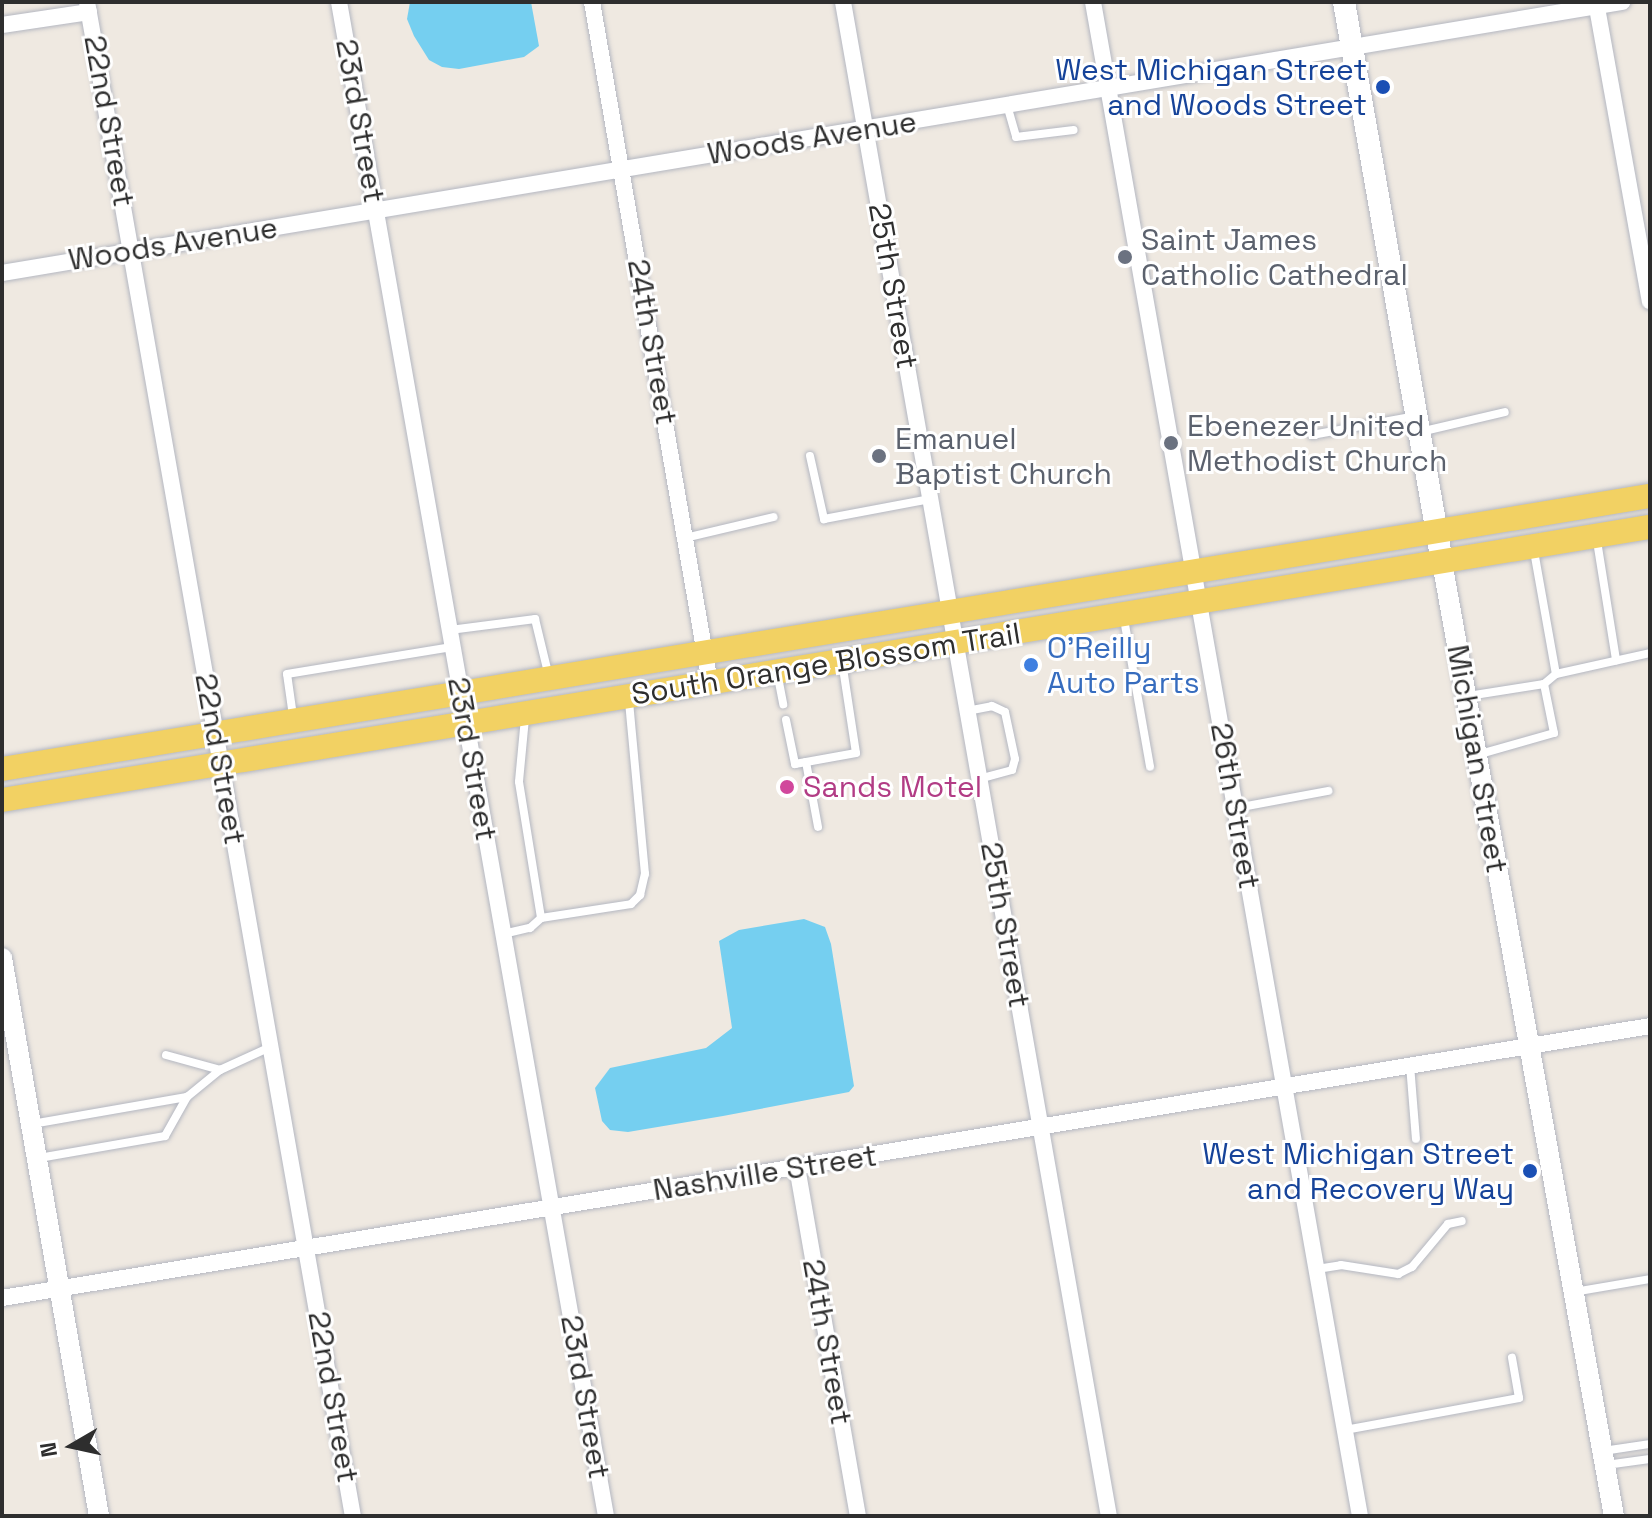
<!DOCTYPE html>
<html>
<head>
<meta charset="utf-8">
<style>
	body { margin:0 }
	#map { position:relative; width:1652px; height:1518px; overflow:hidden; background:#efe9e1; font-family:"Space Grotesk",sans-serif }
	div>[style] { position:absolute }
	.water>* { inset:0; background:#75cff0 }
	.roads { filter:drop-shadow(0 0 2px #b4b7c1) drop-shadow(0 0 2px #b4b7c1) }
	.service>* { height:8px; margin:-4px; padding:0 4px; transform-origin:4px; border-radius:4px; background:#fff }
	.minor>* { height:16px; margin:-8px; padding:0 8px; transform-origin:8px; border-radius:8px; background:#fff }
	.tertiary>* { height:20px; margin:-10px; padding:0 10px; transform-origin:10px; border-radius:10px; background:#fff }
	.secondary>* { height:22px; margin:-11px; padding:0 11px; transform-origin:11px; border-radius:11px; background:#fff }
	.primary>* { height:24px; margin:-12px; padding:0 12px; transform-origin:12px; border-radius:12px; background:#f2d163 }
	.dots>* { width:22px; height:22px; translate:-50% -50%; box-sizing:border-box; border:4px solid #fff; border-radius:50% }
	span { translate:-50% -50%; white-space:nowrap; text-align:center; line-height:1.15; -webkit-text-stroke:6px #fff; paint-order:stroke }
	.transit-label { font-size:30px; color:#164399 }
	.right { translate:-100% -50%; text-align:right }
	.street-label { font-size:30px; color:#2e2e2e }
	.worship-label { font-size:30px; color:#5b616d }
	.left { translate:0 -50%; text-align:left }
	.shop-label { font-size:30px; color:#366cbe }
	.hotel-label { font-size:30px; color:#b23c85 }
	.frame { position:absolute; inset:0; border:4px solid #2e2e2e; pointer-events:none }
	.north { position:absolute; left:32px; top:1406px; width:80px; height:80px; -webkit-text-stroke:6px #fff; paint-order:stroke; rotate:261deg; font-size:22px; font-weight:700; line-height:32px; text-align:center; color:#2e2e2e }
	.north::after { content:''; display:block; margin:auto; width:28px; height:36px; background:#2e2e2e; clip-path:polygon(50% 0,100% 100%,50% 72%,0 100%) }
</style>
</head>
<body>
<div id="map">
	<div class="water">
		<i style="clip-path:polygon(410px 2px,531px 2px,539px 46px,524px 57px,459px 69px,442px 67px,429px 60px,414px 36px,407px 19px)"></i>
		<i style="clip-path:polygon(804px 919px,825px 927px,831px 944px,854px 1086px,849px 1092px,723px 1116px,628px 1132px,610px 1130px,602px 1121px,595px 1088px,610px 1068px,706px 1048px,732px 1028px,719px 941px,739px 930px)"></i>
	</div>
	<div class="roads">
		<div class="service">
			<i style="left:1007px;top:105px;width:33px;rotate:74deg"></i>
			<i style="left:1016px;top:137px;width:58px;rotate:-6.9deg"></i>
			<i style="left:1420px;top:432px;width:87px;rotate:-13.2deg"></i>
			<i style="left:1312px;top:435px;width:106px;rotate:-10.4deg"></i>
			<i style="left:810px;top:456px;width:65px;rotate:77.5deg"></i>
			<i style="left:824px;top:519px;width:108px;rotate:-10.7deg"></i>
			<i style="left:685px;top:538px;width:91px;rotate:-13.3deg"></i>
			<i style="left:1597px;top:541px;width:121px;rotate:80.9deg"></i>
			<i style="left:1534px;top:551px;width:125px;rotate:79.9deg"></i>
			<i style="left:1124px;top:619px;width:150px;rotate:80deg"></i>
			<i style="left:450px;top:630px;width:86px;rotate:-7.4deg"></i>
			<i style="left:535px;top:619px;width:60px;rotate:76.4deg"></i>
			<i style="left:777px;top:672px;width:33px;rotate:79deg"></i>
			<i style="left:1544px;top:684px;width:16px;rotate:-40deg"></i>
			<i style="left:1556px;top:674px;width:96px;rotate:-12.6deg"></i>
			<i style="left:1468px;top:696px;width:77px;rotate:-9deg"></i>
			<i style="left:1544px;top:684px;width:50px;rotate:78.5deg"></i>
			<i style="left:1554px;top:733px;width:80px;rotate:164.1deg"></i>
			<i style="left:967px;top:711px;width:25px;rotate:-11deg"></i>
			<i style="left:992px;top:706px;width:14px;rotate:25deg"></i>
			<i style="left:1005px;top:712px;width:48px;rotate:78deg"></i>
			<i style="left:1015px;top:759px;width:11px;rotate:105deg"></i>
			<i style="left:1012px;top:770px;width:34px;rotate:165deg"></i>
			<i style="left:293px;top:716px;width:42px;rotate:-98.1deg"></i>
			<i style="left:287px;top:674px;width:167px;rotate:-9.3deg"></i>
			<i style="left:525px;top:718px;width:64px;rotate:95.4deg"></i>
			<i style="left:519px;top:782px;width:138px;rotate:80.8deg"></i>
			<i style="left:786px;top:720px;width:45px;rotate:78.4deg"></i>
			<i style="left:795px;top:764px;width:62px;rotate:-10.2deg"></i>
			<i style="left:856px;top:753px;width:92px;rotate:-98.7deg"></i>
			<i style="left:806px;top:762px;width:66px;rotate:79.5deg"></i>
			<i style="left:1236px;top:808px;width:94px;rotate:-10.5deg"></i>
			<i style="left:503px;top:934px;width:28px;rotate:-13deg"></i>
			<i style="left:530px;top:928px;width:15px;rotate:-42deg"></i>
			<i style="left:541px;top:918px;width:91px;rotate:-8.8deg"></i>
			<i style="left:631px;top:904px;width:13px;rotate:-45deg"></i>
			<i style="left:640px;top:895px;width:22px;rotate:-77deg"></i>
			<i style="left:645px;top:874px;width:175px;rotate:-95.3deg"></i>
			<i style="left:166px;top:1055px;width:56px;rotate:15.5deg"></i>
			<i style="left:1410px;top:1065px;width:74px;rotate:85.4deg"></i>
			<i style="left:32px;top:1124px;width:157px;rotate:-9.9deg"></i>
			<i style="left:39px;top:1158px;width:128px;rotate:-9.9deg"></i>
			<i style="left:165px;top:1136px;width:45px;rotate:-60.6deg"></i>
			<i style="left:187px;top:1097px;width:43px;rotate:-39.3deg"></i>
			<i style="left:220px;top:1070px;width:55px;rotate:-24.7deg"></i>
			<i style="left:1317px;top:1269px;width:24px;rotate:-9deg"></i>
			<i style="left:1341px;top:1265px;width:58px;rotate:9deg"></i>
			<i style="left:1398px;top:1274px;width:16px;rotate:-27deg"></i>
			<i style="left:1412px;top:1267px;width:56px;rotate:-50.1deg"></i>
			<i style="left:1448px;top:1224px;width:14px;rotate:-12deg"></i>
			<i style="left:1574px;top:1292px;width:77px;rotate:-9.7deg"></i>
			<i style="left:1345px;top:1430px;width:177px;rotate:-10.4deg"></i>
			<i style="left:1519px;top:1398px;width:41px;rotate:-99.9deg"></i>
			<i style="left:1603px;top:1451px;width:48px;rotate:-8.5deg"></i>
			<i style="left:1606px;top:1465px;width:44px;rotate:-7.8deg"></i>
		</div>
		<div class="minor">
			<i style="left:87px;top:2px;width:1537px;rotate:80.04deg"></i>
			<i style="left:339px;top:2px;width:1537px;rotate:80deg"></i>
			<i style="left:592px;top:2px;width:691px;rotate:80.17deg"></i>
			<i style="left:843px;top:2px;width:1537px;rotate:80.04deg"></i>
			<i style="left:1093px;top:2px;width:1537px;rotate:80deg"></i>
			<i style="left:1596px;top:2px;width:304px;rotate:79.8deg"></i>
			<i style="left:2px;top:25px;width:88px;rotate:-8.5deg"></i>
			<i style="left:2px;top:273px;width:1643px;rotate:-9.5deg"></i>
			<i style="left:797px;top:1167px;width:354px;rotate:80.1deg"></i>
			<i style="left:2px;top:1298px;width:1670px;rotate:-9.37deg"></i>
		</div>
		<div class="tertiary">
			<i style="left:1442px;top:562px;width:969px;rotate:79.78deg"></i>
			<i style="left:2px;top:958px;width:566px;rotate:80.14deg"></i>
		</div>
		<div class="secondary">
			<i style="left:1344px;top:2px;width:569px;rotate:80.07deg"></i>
		</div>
		<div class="primary">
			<i style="left:2px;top:769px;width:1670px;rotate:-9.41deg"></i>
			<i style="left:2px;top:800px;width:1670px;rotate:-9.41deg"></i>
		</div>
	</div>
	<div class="dots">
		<i style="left:1383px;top:87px;background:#1a4fb4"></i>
		<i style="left:1125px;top:257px;background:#6b7280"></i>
		<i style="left:1171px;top:443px;background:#6b7280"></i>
		<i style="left:879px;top:456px;background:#6b7280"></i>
		<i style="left:1031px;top:665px;background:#3f7fe0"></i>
		<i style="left:787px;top:787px;background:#d1479c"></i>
		<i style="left:1530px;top:1171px;background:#1a4fb4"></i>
	</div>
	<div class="transit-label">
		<span class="right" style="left:1367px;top:87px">West Michigan Street<br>and Woods Street</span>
		<span class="right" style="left:1514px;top:1171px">West Michigan Street<br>and Recovery Way</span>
	</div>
	<div class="street-label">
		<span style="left:109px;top:121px;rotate:80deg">22nd Street</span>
		<span style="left:360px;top:121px;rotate:80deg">23rd Street</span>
		<span style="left:812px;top:138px;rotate:-9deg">Woods Avenue</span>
		<span style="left:173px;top:244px;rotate:-9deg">Woods Avenue</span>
		<span style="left:893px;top:286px;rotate:80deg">25th Street</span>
		<span style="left:652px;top:342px;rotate:80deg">24th Street</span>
		<span style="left:826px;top:664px;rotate:-9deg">South Orange Blossom Trail</span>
		<span style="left:220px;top:759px;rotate:80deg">22nd Street</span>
		<span style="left:472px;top:759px;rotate:80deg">23rd Street</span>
		<span style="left:1477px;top:759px;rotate:80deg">Michigan Street</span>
		<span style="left:1235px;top:806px;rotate:80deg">26th Street</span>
		<span style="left:1005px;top:925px;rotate:80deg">25th Street</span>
		<span style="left:765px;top:1173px;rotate:-9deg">Nashville Street</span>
		<span style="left:827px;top:1342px;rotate:80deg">24th Street</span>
		<span style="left:333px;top:1397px;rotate:80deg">22nd Street</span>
		<span style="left:585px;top:1397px;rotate:80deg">23rd Street</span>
	</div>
	<div class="worship-label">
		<span class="left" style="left:1141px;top:257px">Saint James<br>Catholic Cathedral</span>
		<span class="left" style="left:1187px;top:443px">Ebenezer United<br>Methodist Church</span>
		<span class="left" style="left:895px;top:456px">Emanuel<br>Baptist Church</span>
	</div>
	<div class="shop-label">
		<span class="left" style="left:1047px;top:665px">O'Reilly<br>Auto Parts</span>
	</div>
	<div class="hotel-label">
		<span class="left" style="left:803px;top:787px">Sands Motel</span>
	</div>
	<div class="frame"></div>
	<div class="north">N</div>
</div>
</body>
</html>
